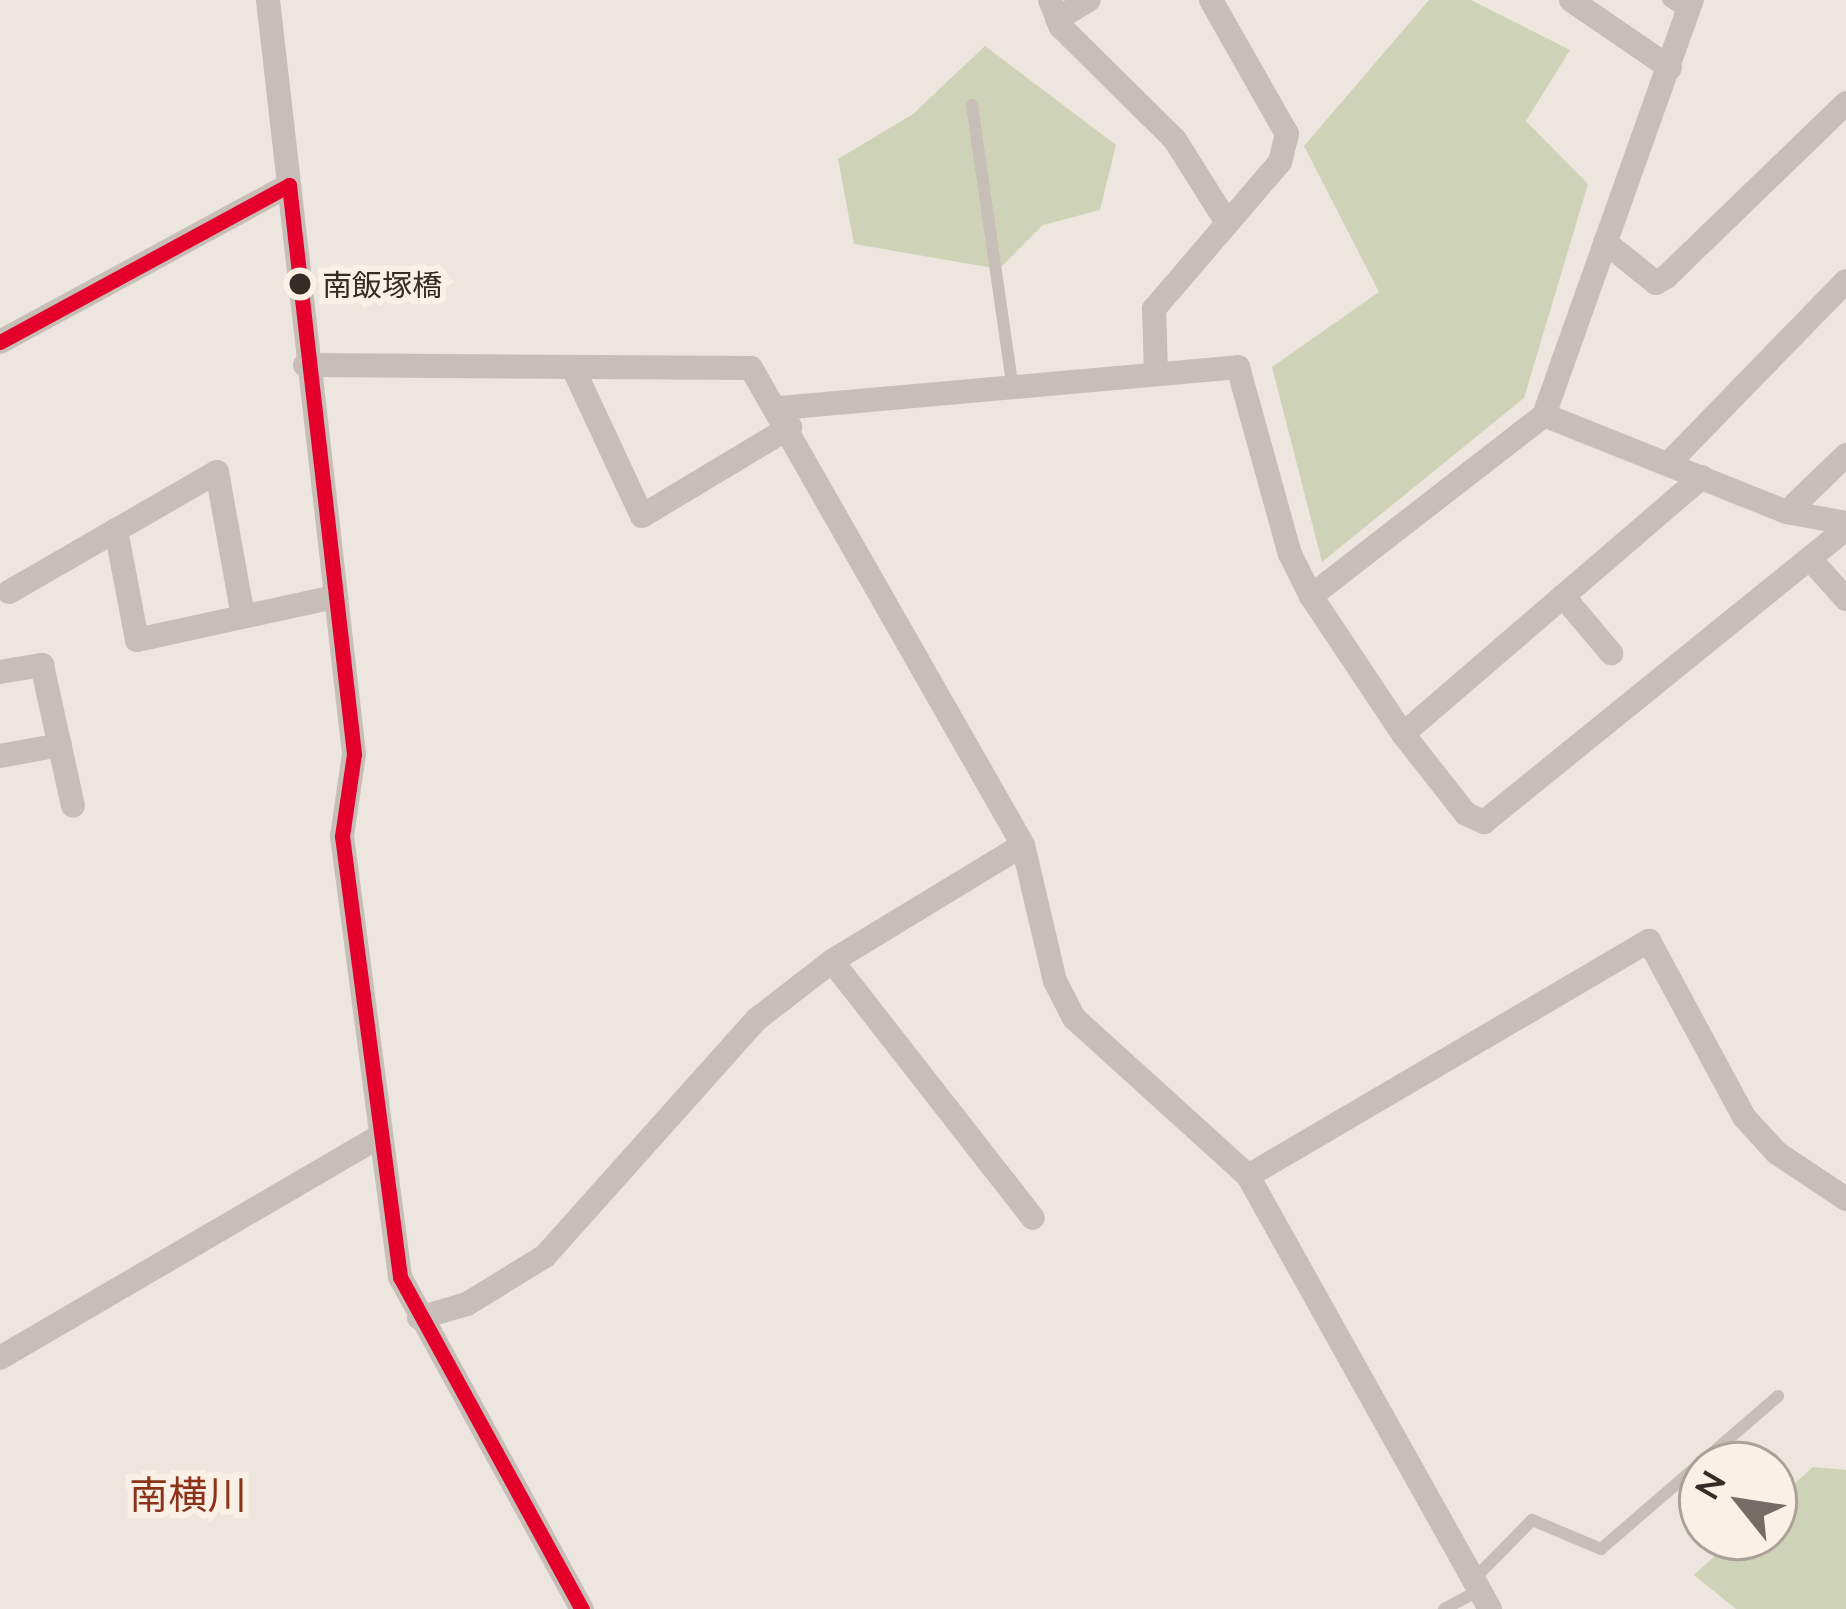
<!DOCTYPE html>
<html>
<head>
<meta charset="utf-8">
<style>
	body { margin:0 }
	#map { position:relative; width:1846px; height:1609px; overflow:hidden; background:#ede6de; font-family:Lato,"Noto Sans JP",sans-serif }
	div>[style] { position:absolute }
	.green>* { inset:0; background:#ced3b7 }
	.lane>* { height:12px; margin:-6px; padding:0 6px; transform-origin:6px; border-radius:6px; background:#c6beb7 }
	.street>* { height:24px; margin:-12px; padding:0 12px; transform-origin:12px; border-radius:12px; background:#c6beb7 }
	.bus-1>* { height:15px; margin:-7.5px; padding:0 7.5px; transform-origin:7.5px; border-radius:7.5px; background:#e4002b }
	.dots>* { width:33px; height:33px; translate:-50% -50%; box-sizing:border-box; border:6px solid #faf0e5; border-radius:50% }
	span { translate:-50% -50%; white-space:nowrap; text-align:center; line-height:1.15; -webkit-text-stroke:12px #faf0e5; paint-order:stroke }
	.bus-label { font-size:30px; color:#362b26 }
	.left { translate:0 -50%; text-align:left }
	.quarter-label { font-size:39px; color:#8b3219 }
	.north { position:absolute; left:1678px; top:1441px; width:120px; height:120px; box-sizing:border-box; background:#faf0e5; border:3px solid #aca199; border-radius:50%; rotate:300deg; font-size:33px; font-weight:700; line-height:48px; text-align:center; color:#362b26 }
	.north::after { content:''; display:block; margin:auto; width:42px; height:54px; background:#766c66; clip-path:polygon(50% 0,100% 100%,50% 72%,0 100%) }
</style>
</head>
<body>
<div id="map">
	<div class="green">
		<i style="clip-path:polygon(1429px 0,1471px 0,1570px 50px,1526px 121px,1588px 184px,1524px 398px,1322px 562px,1272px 367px,1379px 292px,1304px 146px)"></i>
		<i style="clip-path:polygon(985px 46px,1116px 145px,1100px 210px,1043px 225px,999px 269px,854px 244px,838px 159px,913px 114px)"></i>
		<i style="clip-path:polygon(1813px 1467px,1846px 1470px,1846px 1609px,1736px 1609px,1694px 1575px,1735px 1537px,1774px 1537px,1774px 1502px)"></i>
	</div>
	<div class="lane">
		<i style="left:1668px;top:0;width:23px;rotate:34deg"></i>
		<i style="left:972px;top:105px;width:287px;rotate:81.8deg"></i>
		<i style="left:1474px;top:1579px;width:83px;rotate:-45.5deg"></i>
		<i style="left:1532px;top:1520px;width:75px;rotate:22.8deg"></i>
		<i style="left:1601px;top:1549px;width:234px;rotate:-40.8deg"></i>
		<i style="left:1444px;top:1609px;width:41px;rotate:-27.8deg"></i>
	</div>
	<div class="street">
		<i style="left:268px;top:0;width:759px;rotate:83.49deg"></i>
		<i style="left:354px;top:754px;width:83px;rotate:98.3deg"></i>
		<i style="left:342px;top:836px;width:445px;rotate:82.5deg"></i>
		<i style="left:400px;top:1277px;width:379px;rotate:61.3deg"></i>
		<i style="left:1050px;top:0;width:29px;rotate:68deg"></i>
		<i style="left:1061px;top:27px;width:161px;rotate:44.7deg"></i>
		<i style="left:1175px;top:140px;width:96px;rotate:57.8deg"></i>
		<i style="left:1571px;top:0;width:120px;rotate:34.5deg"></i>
		<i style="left:1057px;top:19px;width:37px;rotate:-31deg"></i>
		<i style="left:1605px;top:242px;width:65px;rotate:38.8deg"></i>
		<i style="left:1656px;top:283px;width:12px;rotate:-31deg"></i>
		<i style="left:1666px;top:277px;width:250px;rotate:-44deg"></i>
		<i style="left:0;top:342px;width:329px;rotate:-28.5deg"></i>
		<i style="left:305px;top:365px;width:446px;rotate:0.4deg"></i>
		<i style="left:751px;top:368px;width:549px;rotate:60.31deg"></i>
		<i style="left:1023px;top:845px;width:140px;rotate:76.8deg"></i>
		<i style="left:1055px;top:981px;width:42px;rotate:62.8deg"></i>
		<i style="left:1074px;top:1018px;width:235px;rotate:42.2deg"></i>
		<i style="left:1248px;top:1176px;width:496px;rotate:60.8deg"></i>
		<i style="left:573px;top:368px;width:163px;rotate:65deg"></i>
		<i style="left:642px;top:516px;width:173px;rotate:-31deg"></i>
		<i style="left:1156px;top:372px;width:63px;rotate:-91.8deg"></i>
		<i style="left:1154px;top:309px;width:194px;rotate:-49.4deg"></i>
		<i style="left:1280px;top:162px;width:29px;rotate:-76deg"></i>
		<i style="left:1287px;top:134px;width:154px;rotate:-119.6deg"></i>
		<i style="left:780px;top:408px;width:460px;rotate:-5.1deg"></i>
		<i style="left:1238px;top:367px;width:194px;rotate:74.5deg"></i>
		<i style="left:1290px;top:554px;width:47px;rotate:63.4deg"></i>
		<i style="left:1311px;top:596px;width:295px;rotate:-37.8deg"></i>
		<i style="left:1544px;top:415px;width:441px;rotate:-70.4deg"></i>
		<i style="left:1544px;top:415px;width:262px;rotate:21.8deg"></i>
		<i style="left:1787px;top:512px;width:60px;rotate:10.6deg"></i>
		<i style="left:1668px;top:464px;width:255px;rotate:-45.8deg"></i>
		<i style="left:1787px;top:512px;width:82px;rotate:-44deg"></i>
		<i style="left:116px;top:530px;width:112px;rotate:79.2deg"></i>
		<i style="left:137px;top:640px;width:203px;rotate:-12.3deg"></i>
		<i style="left:1810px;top:559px;width:54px;rotate:48deg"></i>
		<i style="left:9px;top:592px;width:240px;rotate:-30deg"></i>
		<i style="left:217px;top:472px;width:147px;rotate:79.8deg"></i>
		<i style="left:1311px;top:596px;width:166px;rotate:56.3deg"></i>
		<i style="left:1403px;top:734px;width:102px;rotate:51.8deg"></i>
		<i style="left:1466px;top:814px;width:20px;rotate:24deg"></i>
		<i style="left:1484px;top:822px;width:466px;rotate:-39deg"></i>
		<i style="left:1563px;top:596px;width:75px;rotate:49.9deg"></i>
		<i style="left:0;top:672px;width:43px;rotate:-9.5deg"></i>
		<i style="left:42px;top:665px;width:144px;rotate:77.6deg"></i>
		<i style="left:1403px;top:734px;width:394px;rotate:-40.7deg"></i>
		<i style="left:0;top:756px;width:61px;rotate:-10.4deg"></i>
		<i style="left:832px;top:961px;width:326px;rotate:52deg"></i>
		<i style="left:1248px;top:1176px;width:465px;rotate:-30.4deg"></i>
		<i style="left:1649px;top:941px;width:200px;rotate:61.6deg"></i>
		<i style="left:1744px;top:1117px;width:49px;rotate:47.5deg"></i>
		<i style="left:1777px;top:1153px;width:83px;rotate:33.7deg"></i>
		<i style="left:419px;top:1318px;width:50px;rotate:-16.3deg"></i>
		<i style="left:467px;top:1304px;width:92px;rotate:-31.6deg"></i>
		<i style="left:545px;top:1256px;width:318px;rotate:-48.2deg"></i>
		<i style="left:757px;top:1019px;width:95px;rotate:-37.7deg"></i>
		<i style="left:832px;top:961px;width:223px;rotate:-31.3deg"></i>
		<i style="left:0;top:1358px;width:438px;rotate:-30.3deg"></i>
	</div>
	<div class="bus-1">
		<i style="left:289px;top:185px;width:573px;rotate:83.48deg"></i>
		<i style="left:354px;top:754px;width:83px;rotate:98.3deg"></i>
		<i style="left:342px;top:836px;width:445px;rotate:82.5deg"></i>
		<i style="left:400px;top:1277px;width:379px;rotate:61.3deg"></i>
		<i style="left:0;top:342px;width:329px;rotate:-28.5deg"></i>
	</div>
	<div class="dots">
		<i style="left:300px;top:284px;background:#362b26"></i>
	</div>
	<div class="bus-label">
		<span class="left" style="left:322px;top:284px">南飯塚橋</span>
	</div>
	<div class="quarter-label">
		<span style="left:188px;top:1494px">南横川</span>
	</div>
	<div class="north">N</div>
</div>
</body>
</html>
